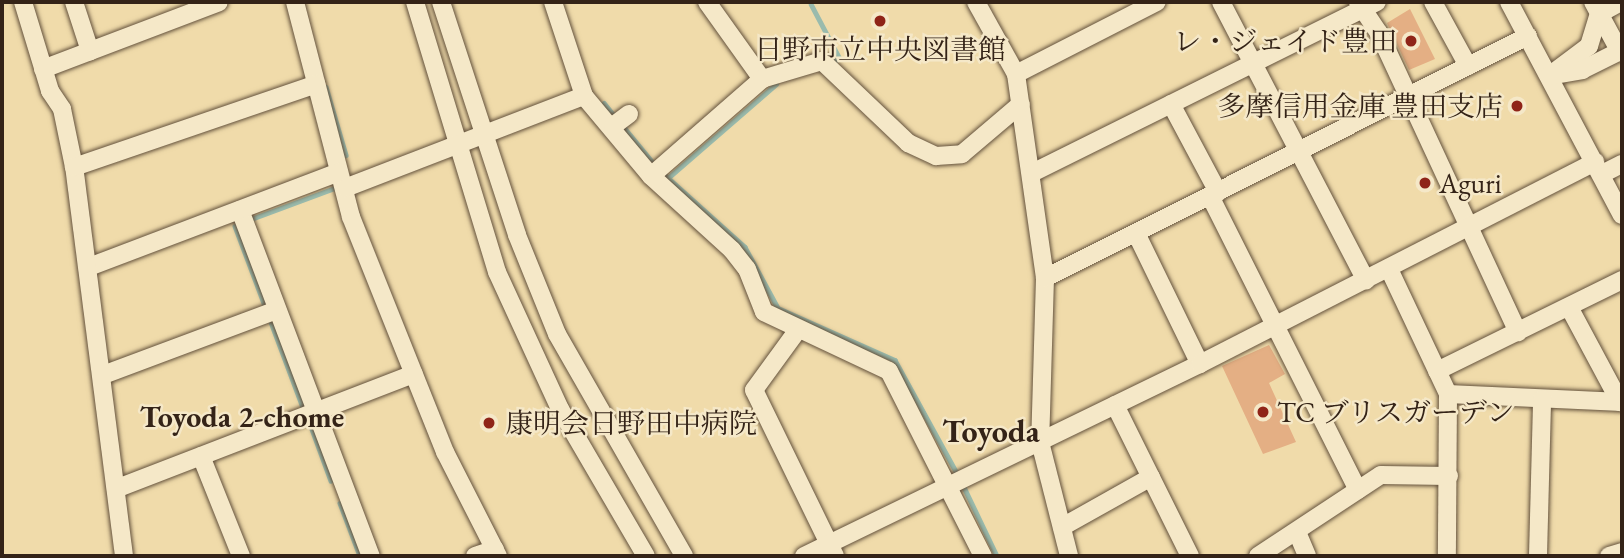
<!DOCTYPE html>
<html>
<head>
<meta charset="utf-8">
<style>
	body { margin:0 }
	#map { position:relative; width:1624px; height:558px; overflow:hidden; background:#f0dbaa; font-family:"EB Garamond","Noto Serif JP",serif }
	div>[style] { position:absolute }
	.stream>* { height:4.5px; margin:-2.25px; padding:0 2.25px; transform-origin:2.25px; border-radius:2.25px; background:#9abbad }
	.building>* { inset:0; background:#e4af84 }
	.roads { filter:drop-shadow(0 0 2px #63513c) drop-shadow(0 0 2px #63513c) }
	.minor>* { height:18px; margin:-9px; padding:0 9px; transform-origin:9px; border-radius:9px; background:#f5e8c8 }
	.dots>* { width:19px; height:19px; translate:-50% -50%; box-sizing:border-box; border:4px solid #f5e8c8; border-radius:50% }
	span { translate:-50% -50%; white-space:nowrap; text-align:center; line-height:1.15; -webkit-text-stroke:5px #f5e8c8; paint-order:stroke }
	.poi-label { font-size:28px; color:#342317 }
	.right { translate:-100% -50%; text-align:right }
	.left { translate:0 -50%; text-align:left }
	.neighbourhood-label { font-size:30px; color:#342317; font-weight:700 }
	.quarter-label { font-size:32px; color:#342317; font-weight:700 }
	.frame { position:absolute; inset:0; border:4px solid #342317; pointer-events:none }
</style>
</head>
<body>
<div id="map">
	<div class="stream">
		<i style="left:811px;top:4px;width:62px;rotate:62.2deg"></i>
		<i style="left:840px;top:59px;width:11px;rotate:158deg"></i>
		<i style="left:326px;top:87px;width:71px;rotate:73.6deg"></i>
		<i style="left:604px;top:103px;width:19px;rotate:51deg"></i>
		<i style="left:622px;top:125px;width:50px;rotate:50.6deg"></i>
		<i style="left:666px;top:176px;width:106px;rotate:41.9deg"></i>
		<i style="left:745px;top:247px;width:69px;rotate:61.6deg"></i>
		<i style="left:778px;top:308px;width:128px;rotate:24deg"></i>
		<i style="left:895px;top:360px;width:133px;rotate:61.3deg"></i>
		<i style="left:668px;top:178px;width:143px;rotate:-41deg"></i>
		<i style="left:254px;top:218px;width:92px;rotate:-20.4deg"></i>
		<i style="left:235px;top:226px;width:82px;rotate:69.4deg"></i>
		<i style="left:271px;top:322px;width:89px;rotate:69.5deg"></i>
		<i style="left:312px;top:429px;width:55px;rotate:69.9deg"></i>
		<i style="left:963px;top:485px;width:79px;rotate:64.4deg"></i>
		<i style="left:340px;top:503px;width:57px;rotate:69.3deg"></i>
	</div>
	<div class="building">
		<i style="clip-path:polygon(1410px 9px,1435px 59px,1409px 70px,1387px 23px)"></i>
		<i style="clip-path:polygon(1269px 345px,1285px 374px,1269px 383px,1296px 442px,1263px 454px,1222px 366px)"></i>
	</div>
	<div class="roads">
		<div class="minor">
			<i style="left:23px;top:2px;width:93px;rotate:73.1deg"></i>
			<i style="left:50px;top:91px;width:22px;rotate:56deg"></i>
			<i style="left:62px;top:109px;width:59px;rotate:78.3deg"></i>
			<i style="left:74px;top:2px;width:52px;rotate:71.9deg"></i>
			<i style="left:295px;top:2px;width:222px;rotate:75.4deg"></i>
			<i style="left:351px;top:217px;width:253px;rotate:68.2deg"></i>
			<i style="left:445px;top:452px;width:117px;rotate:63deg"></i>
			<i style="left:415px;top:2px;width:282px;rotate:73.1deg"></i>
			<i style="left:497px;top:272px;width:151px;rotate:65.3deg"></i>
			<i style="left:560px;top:409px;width:170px;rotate:59.7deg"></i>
			<i style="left:441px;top:2px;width:245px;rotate:71.9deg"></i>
			<i style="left:517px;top:235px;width:107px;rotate:68deg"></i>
			<i style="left:557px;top:334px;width:256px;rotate:60.2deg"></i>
			<i style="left:553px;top:2px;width:99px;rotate:71.7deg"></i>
			<i style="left:584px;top:96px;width:104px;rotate:50.1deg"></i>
			<i style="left:651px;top:176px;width:110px;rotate:42.4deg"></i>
			<i style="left:732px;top:250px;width:24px;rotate:52deg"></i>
			<i style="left:747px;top:269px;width:46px;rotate:68.4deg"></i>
			<i style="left:764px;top:312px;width:138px;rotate:25.3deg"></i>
			<i style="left:889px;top:371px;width:208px;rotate:63.1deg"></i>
			<i style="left:707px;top:2px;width:95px;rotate:54.5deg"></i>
			<i style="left:976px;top:2px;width:82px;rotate:60.9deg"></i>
			<i style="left:1016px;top:74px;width:206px;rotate:81.9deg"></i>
			<i style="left:1045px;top:278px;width:164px;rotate:91.7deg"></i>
			<i style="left:1040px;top:442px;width:118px;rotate:75.7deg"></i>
			<i style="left:1221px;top:2px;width:314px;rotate:62.5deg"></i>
			<i style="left:1358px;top:2px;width:37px;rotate:56deg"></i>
			<i style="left:1379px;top:33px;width:330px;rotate:65.1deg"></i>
			<i style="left:1433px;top:2px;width:73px;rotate:61.3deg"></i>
			<i style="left:1509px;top:2px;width:241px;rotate:62.1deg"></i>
			<i style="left:1593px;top:2px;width:57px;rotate:61.6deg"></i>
			<i style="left:43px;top:69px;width:188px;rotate:-20.8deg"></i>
			<i style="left:1016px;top:74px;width:158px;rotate:-27.1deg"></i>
			<i style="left:1549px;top:76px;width:50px;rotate:-36.9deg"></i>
			<i style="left:1589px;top:46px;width:34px;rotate:-73deg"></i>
			<i style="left:1599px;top:14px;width:25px;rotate:-29deg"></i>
			<i style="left:1549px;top:76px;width:34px;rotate:-10deg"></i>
			<i style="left:1582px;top:70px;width:45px;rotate:-26.6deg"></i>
			<i style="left:1171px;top:104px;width:100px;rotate:61.9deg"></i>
			<i style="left:613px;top:126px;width:20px;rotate:-37deg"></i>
			<i style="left:1032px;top:173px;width:385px;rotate:-26.4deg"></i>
			<i style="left:1602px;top:174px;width:22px;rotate:-27deg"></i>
			<i style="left:651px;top:176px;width:147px;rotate:-41.1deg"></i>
			<i style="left:762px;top:79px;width:63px;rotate:-16.7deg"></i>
			<i style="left:822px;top:61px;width:119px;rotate:43.6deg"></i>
			<i style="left:908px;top:143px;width:31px;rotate:25deg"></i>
			<i style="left:936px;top:156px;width:26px;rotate:-4deg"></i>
			<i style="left:962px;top:154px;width:77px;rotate:-40.3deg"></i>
			<i style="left:345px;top:188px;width:256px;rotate:-21.1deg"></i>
			<i style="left:1210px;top:196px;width:329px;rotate:63.3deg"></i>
			<i style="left:240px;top:210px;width:370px;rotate:69.3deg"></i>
			<i style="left:1136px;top:233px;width:146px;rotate:64deg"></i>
			<i style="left:89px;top:267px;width:267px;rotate:-20.8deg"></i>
			<i style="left:1389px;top:269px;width:138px;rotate:64.7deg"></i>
			<i style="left:1448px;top:394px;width:162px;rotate:90.4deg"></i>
			<i style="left:1045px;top:278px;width:540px;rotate:-26.61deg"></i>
			<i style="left:1569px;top:307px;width:108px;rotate:61.8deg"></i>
			<i style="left:797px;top:331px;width:73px;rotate:126.1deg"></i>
			<i style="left:754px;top:390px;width:185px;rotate:64deg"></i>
			<i style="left:1437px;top:371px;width:206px;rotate:-26.2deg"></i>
			<i style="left:103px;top:375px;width:186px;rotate:-20.5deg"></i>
			<i style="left:1448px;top:394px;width:174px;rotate:2.6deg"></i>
			<i style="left:1115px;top:405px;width:169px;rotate:63.6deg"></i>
			<i style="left:201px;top:456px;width:108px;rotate:68.2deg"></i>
			<i style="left:118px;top:488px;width:317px;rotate:-21.1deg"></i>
			<i style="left:1062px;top:527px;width:102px;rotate:-29.3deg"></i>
			<i style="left:1297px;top:532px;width:26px;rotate:67deg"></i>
			<i style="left:124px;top:556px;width:392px;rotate:-97.3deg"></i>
			<i style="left:74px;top:167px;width:256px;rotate:-18.9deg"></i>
			<i style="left:475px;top:556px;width:21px;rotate:-19deg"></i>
			<i style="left:804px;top:556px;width:440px;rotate:-25.9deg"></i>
			<i style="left:1200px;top:364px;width:444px;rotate:-27.1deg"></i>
			<i style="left:1258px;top:556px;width:147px;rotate:-33.4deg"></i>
			<i style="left:1381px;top:475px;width:68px;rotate:0.8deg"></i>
			<i style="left:1538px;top:556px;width:157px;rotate:-88.5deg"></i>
			<i style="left:1609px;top:556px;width:14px;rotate:-17deg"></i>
		</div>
	</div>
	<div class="dots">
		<i style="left:880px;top:21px;background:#8f2418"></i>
		<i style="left:1411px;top:41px;background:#8f2418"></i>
		<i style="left:1517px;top:106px;background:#8f2418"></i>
		<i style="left:1425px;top:183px;background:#8f2418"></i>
		<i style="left:1263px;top:412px;background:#8f2418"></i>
		<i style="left:489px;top:423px;background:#8f2418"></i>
	</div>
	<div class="poi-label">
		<span class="right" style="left:1397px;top:41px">レ・ジェイド豊田</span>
		<span style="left:880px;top:49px">日野市立中央図書館</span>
		<span class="right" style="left:1503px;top:106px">多摩信用金庫 豊田支店</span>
		<span class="left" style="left:1439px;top:183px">Aguri</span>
		<span class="left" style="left:1277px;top:412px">TC ブリスガーデン</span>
		<span class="left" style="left:505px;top:423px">康明会日野田中病院</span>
	</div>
	<div class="neighbourhood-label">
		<span style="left:242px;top:417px">Toyoda 2-chome</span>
	</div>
	<div class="quarter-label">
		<span style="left:991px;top:431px">Toyoda</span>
	</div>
	<div class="frame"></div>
</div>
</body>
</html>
